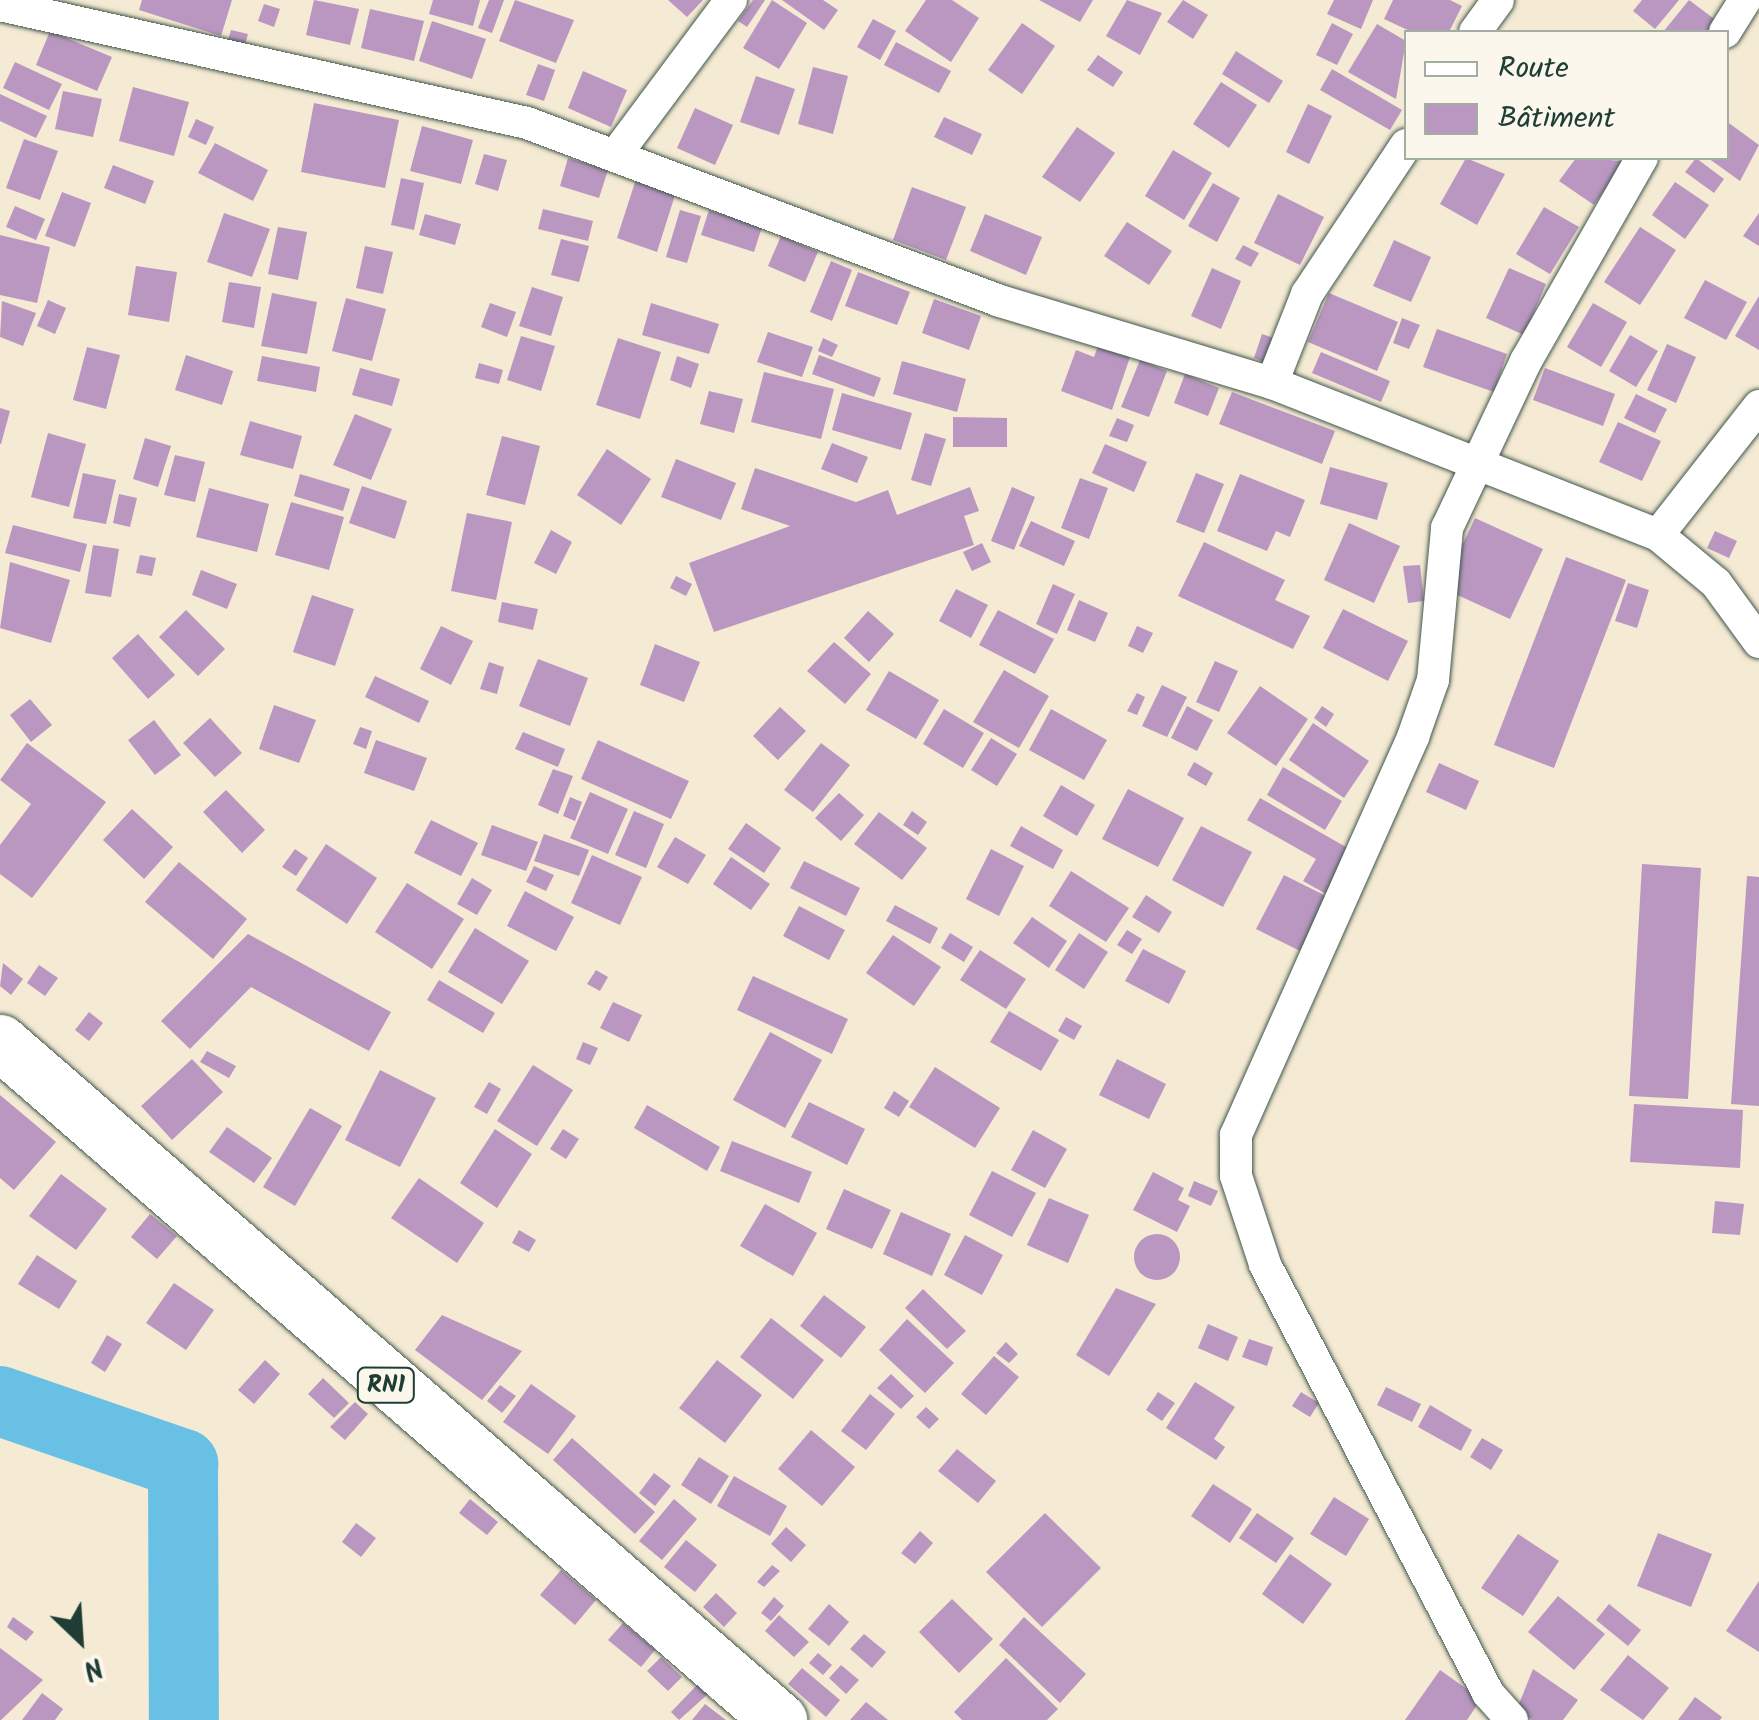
<!DOCTYPE html>
<html>
<head>
<meta charset="utf-8">
<style>
	body { margin:0 }
	#map { position:relative; width:1759px; height:1720px; overflow:hidden; background:#f5ead3; font-family:Kalam,sans-serif }
	div>[style] { position:absolute }
	.river>* { height:70px; margin:-35px; padding:0 35px; transform-origin:35px; border-radius:35px; background:#68c0e5 }
	.building>* { inset:0; background:#ba97c1 }
	.round { border-radius:50% }
	.roads { filter:drop-shadow(0 0 2px #3f574c) drop-shadow(0 0 2px #3f574c) }
	.street>* { height:32px; margin:-16px; padding:0 16px; transform-origin:16px; border-radius:16px; background:#fff }
	.highway>* { height:55px; margin:-27.5px; padding:0 27.5px; transform-origin:27.5px; border-radius:27.5px; background:#fff }
	span { translate:-50% -50%; white-space:nowrap; text-align:center; line-height:1.15; -webkit-text-stroke:8px #fbf7ec; paint-order:stroke }
	.shield-label span { padding:2px 8px; background:#fbf7ec; border:2px solid; border-radius:8px; -webkit-text-stroke-width:0 }
	.shield-label { font-size:25px; color:#1f3d34; font-weight:700 }
	.legend { position:absolute; left:1404px; top:30px; width:325px; height:130px; box-sizing:border-box; background:#fbf7ec; border:2px solid #a3ada2; margin:0; padding:12px 18px; list-style:none; font-size:30px; color:#1f3d34 }
	.legend li { display:flex; align-items:center; gap:20px; height:50px }
	.legend b { width:50px; border:2px solid #a3ada2 }
	.north { position:absolute; left:30px; top:1590px; width:100px; height:100px; -webkit-text-stroke:8px #fbf7ec; paint-order:stroke; rotate:155deg; font-size:28px; font-weight:700; line-height:40px; text-align:center; color:#1f3d34 }
	.north::after { content:''; display:block; margin:auto; width:35px; height:45px; background:#1f3d34; clip-path:polygon(50% 0,100% 100%,50% 72%,0 100%) }
</style>
</head>
<body>
<div id="map">
	<div class="river">
		<i style="left:0;top:1401px;width:194px;rotate:19deg"></i>
		<i style="left:183px;top:1464px;width:256px;rotate:89.8deg"></i>
	</div>
	<div class="building">
		<i style="clip-path:polygon(142px 0,232px 0,221px 36px,139px 10px)"></i>
		<i style="clip-path:polygon(314px 0,359px 9px,350px 45px,306px 35px)"></i>
		<i style="clip-path:polygon(433px 0,480px 0,473px 26px,429px 14px)"></i>
		<i style="clip-path:polygon(489px 0,504px 0,492px 33px,478px 28px)"></i>
		<i style="clip-path:polygon(515px 0,574px 20px,556px 63px,499px 41px)"></i>
		<i style="clip-path:polygon(668px 0,703px 0,687px 17px)"></i>
		<i style="clip-path:polygon(753px 0,765px 0,747px 27px,738px 21px)"></i>
		<i style="clip-path:polygon(772px 0,807px 23px,779px 69px,743px 48px)"></i>
		<i style="clip-path:polygon(782px 0,823px 0,838px 10px,824px 30px)"></i>
		<i style="clip-path:polygon(926px 0,952px 0,979px 18px,951px 62px,905px 31px)"></i>
		<i style="clip-path:polygon(1039px 0,1093px 0,1080px 22px)"></i>
		<i style="clip-path:polygon(1127px 0,1162px 13px,1140px 55px,1106px 36px)"></i>
		<i style="clip-path:polygon(1183px 0,1208px 15px,1193px 39px,1167px 22px)"></i>
		<i style="clip-path:polygon(1334px 0,1373px 0,1361px 29px,1327px 14px)"></i>
		<i style="clip-path:polygon(1393px 0,1450px 0,1462px 6px,1449px 32px,1412px 32px,1384px 19px)"></i>
		<i style="clip-path:polygon(1642px 0,1679px 0,1655px 29px,1633px 11px)"></i>
		<i style="clip-path:polygon(1689px 0,1721px 24px,1714px 32px,1663px 32px)"></i>
		<i style="clip-path:polygon(264px 4px,280px 9px,274px 27px,258px 21px)"></i>
		<i style="clip-path:polygon(370px 9px,424px 21px,414px 61px,361px 48px)"></i>
		<i style="clip-path:polygon(873px 19px,896px 31px,880px 60px,857px 47px)"></i>
		<i style="clip-path:polygon(432px 21px,486px 39px,472px 79px,419px 61px)"></i>
		<i style="clip-path:polygon(1022px 23px,1055px 46px,1022px 94px,988px 70px)"></i>
		<i style="clip-path:polygon(1332px 23px,1353px 34px,1337px 65px,1316px 55px)"></i>
		<i style="clip-path:polygon(1377px 24px,1406px 41px,1396px 99px,1348px 72px)"></i>
		<i style="clip-path:polygon(231px 30px,248px 34px,243px 52px,226px 47px)"></i>
		<i style="clip-path:polygon(50px 31px,112px 57px,97px 91px,36px 65px)"></i>
		<i style="clip-path:polygon(896px 42px,951px 71px,939px 93px,884px 65px)"></i>
		<i style="clip-path:polygon(1236px 51px,1283px 81px,1269px 103px,1222px 74px)"></i>
		<i style="clip-path:polygon(1098px 55px,1123px 72px,1113px 87px,1087px 70px)"></i>
		<i style="clip-path:polygon(15px 62px,62px 84px,49px 110px,3px 88px)"></i>
		<i style="clip-path:polygon(538px 64px,555px 70px,544px 101px,526px 95px)"></i>
		<i style="clip-path:polygon(813px 67px,848px 76px,833px 134px,798px 124px)"></i>
		<i style="clip-path:polygon(1332px 69px,1402px 110px,1390px 130px,1320px 90px)"></i>
		<i style="clip-path:polygon(583px 71px,627px 90px,611px 127px,568px 108px)"></i>
		<i style="clip-path:polygon(756px 76px,795px 89px,779px 135px,740px 122px)"></i>
		<i style="clip-path:polygon(1221px 82px,1257px 105px,1229px 148px,1193px 124px)"></i>
		<i style="clip-path:polygon(133px 87px,189px 102px,174px 156px,119px 141px)"></i>
		<i style="clip-path:polygon(63px 91px,102px 99px,93px 137px,55px 129px)"></i>
		<i style="clip-path:polygon(0 94px,47px 116px,36px 138px,0 121px)"></i>
		<i style="clip-path:polygon(314px 103px,399px 120px,385px 188px,301px 172px)"></i>
		<i style="clip-path:polygon(1308px 104px,1332px 116px,1309px 164px,1286px 152px)"></i>
		<i style="clip-path:polygon(695px 108px,733px 125px,715px 165px,677px 148px)"></i>
		<i style="clip-path:polygon(944px 117px,982px 134px,972px 155px,934px 137px)"></i>
		<i style="clip-path:polygon(196px 119px,214px 127px,206px 145px,188px 137px)"></i>
		<i style="clip-path:polygon(1726px 121px,1759px 145px,1740px 181px,1708px 158px,1726px 158px)"></i>
		<i style="clip-path:polygon(422px 126px,473px 140px,461px 184px,410px 171px)"></i>
		<i style="clip-path:polygon(1077px 127px,1115px 153px,1080px 202px,1042px 177px)"></i>
		<i style="clip-path:polygon(24px 139px,58px 151px,40px 200px,6px 188px)"></i>
		<i style="clip-path:polygon(215px 143px,268px 170px,253px 201px,198px 173px)"></i>
		<i style="clip-path:polygon(1173px 150px,1212px 173px,1184px 220px,1145px 196px)"></i>
		<i style="clip-path:polygon(484px 154px,507px 160px,498px 191px,475px 184px)"></i>
		<i style="clip-path:polygon(568px 158px,608px 170px,599px 198px,560px 186px)"></i>
		<i style="clip-path:polygon(1466px 158px,1505px 174px,1477px 225px,1440px 204px)"></i>
		<i style="clip-path:polygon(1576px 158px,1625px 161px,1594px 205px,1559px 181px)"></i>
		<i style="clip-path:polygon(1696px 158px,1724px 179px,1714px 193px,1685px 172px)"></i>
		<i style="clip-path:polygon(113px 165px,154px 181px,145px 204px,104px 188px)"></i>
		<i style="clip-path:polygon(401px 178px,424px 183px,414px 230px,391px 225px)"></i>
		<i style="clip-path:polygon(636px 179px,676px 192px,657px 252px,617px 238px)"></i>
		<i style="clip-path:polygon(1675px 182px,1709px 205px,1685px 239px,1652px 215px)"></i>
		<i style="clip-path:polygon(1213px 183px,1240px 198px,1217px 242px,1188px 226px)"></i>
		<i style="clip-path:polygon(912px 187px,966px 207px,946px 260px,893px 240px)"></i>
		<i style="clip-path:polygon(62px 192px,91px 203px,75px 247px,45px 236px)"></i>
		<i style="clip-path:polygon(1278px 194px,1324px 217px,1300px 265px,1254px 243px)"></i>
		<i style="clip-path:polygon(15px 206px,45px 219px,36px 240px,6px 227px)"></i>
		<i style="clip-path:polygon(1544px 207px,1579px 227px,1550px 274px,1516px 254px)"></i>
		<i style="clip-path:polygon(543px 209px,593px 221px,588px 241px,538px 229px)"></i>
		<i style="clip-path:polygon(680px 210px,701px 216px,687px 263px,666px 257px)"></i>
		<i style="clip-path:polygon(709px 210px,762px 227px,754px 252px,701px 235px)"></i>
		<i style="clip-path:polygon(224px 213px,270px 229px,252px 277px,207px 262px)"></i>
		<i style="clip-path:polygon(1759px 213px,1759px 246px,1743px 236px)"></i>
		<i style="clip-path:polygon(425px 214px,461px 224px,455px 245px,419px 235px)"></i>
		<i style="clip-path:polygon(985px 214px,1042px 237px,1026px 275px,970px 251px)"></i>
		<i style="clip-path:polygon(1127px 222px,1172px 251px,1149px 285px,1104px 256px)"></i>
		<i style="clip-path:polygon(278px 227px,307px 232px,298px 280px,268px 274px)"></i>
		<i style="clip-path:polygon(1640px 227px,1676px 250px,1640px 305px,1604px 282px)"></i>
		<i style="clip-path:polygon(0 235px,50px 247px,37px 303px,0 295px)"></i>
		<i style="clip-path:polygon(781px 236px,818px 252px,805px 282px,768px 266px)"></i>
		<i style="clip-path:polygon(561px 239px,589px 246px,579px 282px,551px 275px)"></i>
		<i style="clip-path:polygon(1394px 240px,1431px 257px,1411px 302px,1373px 286px)"></i>
		<i style="clip-path:polygon(1243px 245px,1259px 253px,1251px 267px,1235px 259px)"></i>
		<i style="clip-path:polygon(365px 246px,393px 252px,383px 294px,356px 288px)"></i>
		<i style="clip-path:polygon(831px 261px,852px 270px,832px 321px,810px 312px)"></i>
		<i style="clip-path:polygon(136px 266px,177px 272px,169px 322px,128px 315px)"></i>
		<i style="clip-path:polygon(1212px 268px,1241px 281px,1221px 329px,1191px 316px)"></i>
		<i style="clip-path:polygon(1509px 268px,1546px 284px,1524px 335px,1486px 318px)"></i>
		<i style="clip-path:polygon(858px 272px,910px 292px,897px 325px,845px 306px)"></i>
		<i style="clip-path:polygon(1705px 280px,1747px 302px,1726px 340px,1684px 318px)"></i>
		<i style="clip-path:polygon(229px 282px,261px 287px,254px 328px,222px 322px)"></i>
		<i style="clip-path:polygon(532px 287px,563px 297px,551px 336px,519px 326px)"></i>
		<i style="clip-path:polygon(272px 293px,317px 302px,307px 354px,261px 346px)"></i>
		<i style="clip-path:polygon(1329px 293px,1398px 322px,1377px 371px,1308px 342px)"></i>
		<i style="clip-path:polygon(1759px 296px,1759px 350px,1735px 336px)"></i>
		<i style="clip-path:polygon(346px 298px,386px 309px,372px 361px,332px 351px)"></i>
		<i style="clip-path:polygon(934px 299px,981px 316px,969px 350px,922px 333px)"></i>
		<i style="clip-path:polygon(48px 300px,66px 308px,55px 334px,37px 326px)"></i>
		<i style="clip-path:polygon(2px 301px,36px 313px,23px 346px,0 337px)"></i>
		<i style="clip-path:polygon(490px 303px,516px 312px,507px 337px,481px 327px)"></i>
		<i style="clip-path:polygon(651px 303px,719px 324px,709px 354px,642px 335px)"></i>
		<i style="clip-path:polygon(1593px 303px,1627px 322px,1601px 367px,1567px 347px)"></i>
		<i style="clip-path:polygon(1402px 318px,1420px 325px,1409px 349px,1393px 343px)"></i>
		<i style="clip-path:polygon(1437px 329px,1507px 354px,1494px 392px,1423px 367px)"></i>
		<i style="clip-path:polygon(768px 332px,813px 347px,802px 377px,757px 362px)"></i>
		<i style="clip-path:polygon(1262px 334px,1279px 340px,1270px 364px,1254px 358px)"></i>
		<i style="clip-path:polygon(1630px 335px,1658px 351px,1636px 387px,1609px 371px)"></i>
		<i style="clip-path:polygon(521px 336px,555px 346px,541px 391px,507px 380px)"></i>
		<i style="clip-path:polygon(618px 338px,661px 352px,640px 419px,596px 405px)"></i>
		<i style="clip-path:polygon(823px 338px,838px 345px,832px 357px,818px 351px)"></i>
		<i style="clip-path:polygon(1667px 344px,1696px 357px,1676px 403px,1647px 390px)"></i>
		<i style="clip-path:polygon(1098px 346px,1130px 357px,1112px 410px,1061px 391px,1076px 350px,1094px 357px)"></i>
		<i style="clip-path:polygon(87px 347px,120px 355px,106px 409px,73px 400px)"></i>
		<i style="clip-path:polygon(1321px 352px,1390px 381px,1381px 402px,1312px 373px)"></i>
		<i style="clip-path:polygon(186px 355px,233px 371px,222px 405px,175px 390px)"></i>
		<i style="clip-path:polygon(819px 355px,881px 378px,874px 397px,812px 374px)"></i>
		<i style="clip-path:polygon(262px 356px,320px 367px,316px 392px,257px 381px)"></i>
		<i style="clip-path:polygon(677px 356px,699px 364px,691px 388px,670px 380px)"></i>
		<i style="clip-path:polygon(1140px 360px,1167px 371px,1149px 417px,1121px 407px)"></i>
		<i style="clip-path:polygon(902px 361px,966px 379px,957px 412px,893px 394px)"></i>
		<i style="clip-path:polygon(479px 363px,503px 370px,499px 384px,475px 378px)"></i>
		<i style="clip-path:polygon(360px 368px,400px 379px,392px 406px,352px 395px)"></i>
		<i style="clip-path:polygon(1545px 368px,1615px 394px,1603px 426px,1533px 400px)"></i>
		<i style="clip-path:polygon(764px 372px,834px 389px,821px 439px,751px 422px)"></i>
		<i style="clip-path:polygon(1185px 374px,1219px 388px,1208px 416px,1174px 403px)"></i>
		<i style="clip-path:polygon(709px 391px,743px 399px,734px 433px,700px 424px)"></i>
		<i style="clip-path:polygon(1232px 392px,1335px 431px,1322px 464px,1219px 424px)"></i>
		<i style="clip-path:polygon(842px 393px,912px 413px,901px 450px,832px 430px)"></i>
		<i style="clip-path:polygon(1636px 394px,1667px 409px,1655px 433px,1624px 418px)"></i>
		<i style="clip-path:polygon(0 408px,10px 411px,1px 444px,0 444px)"></i>
		<i style="clip-path:polygon(355px 414px,392px 429px,371px 480px,333px 465px)"></i>
		<i style="clip-path:polygon(953px 417px,1007px 418px,1007px 447px,953px 447px)"></i>
		<i style="clip-path:polygon(1117px 418px,1134px 425px,1127px 442px,1109px 436px)"></i>
		<i style="clip-path:polygon(250px 421px,302px 436px,293px 469px,240px 455px)"></i>
		<i style="clip-path:polygon(1618px 422px,1661px 441px,1642px 481px,1599px 462px)"></i>
		<i style="clip-path:polygon(48px 433px,86px 444px,69px 507px,31px 497px)"></i>
		<i style="clip-path:polygon(925px 433px,946px 439px,931px 486px,911px 480px)"></i>
		<i style="clip-path:polygon(502px 436px,540px 446px,525px 505px,486px 495px)"></i>
		<i style="clip-path:polygon(145px 438px,171px 446px,158px 487px,133px 479px)"></i>
		<i style="clip-path:polygon(832px 443px,868px 457px,857px 483px,821px 469px)"></i>
		<i style="clip-path:polygon(1105px 444px,1147px 462px,1134px 492px,1092px 473px)"></i>
		<i style="clip-path:polygon(607px 449px,651px 479px,621px 525px,577px 495px)"></i>
		<i style="clip-path:polygon(175px 455px,205px 462px,195px 502px,164px 495px)"></i>
		<i style="clip-path:polygon(676px 459px,736px 483px,721px 520px,661px 497px)"></i>
		<i style="clip-path:polygon(1330px 467px,1388px 483px,1377px 520px,1320px 504px)"></i>
		<i style="clip-path:polygon(755px 468px,856px 502px,888px 490px,897px 515px,970px 487px,979px 511px,964px 516px,974px 545px,714px 632px,689px 563px,790px 526px,741px 509px)"></i>
		<i style="clip-path:polygon(83px 473px,116px 480px,106px 524px,73px 518px)"></i>
		<i style="clip-path:polygon(1196px 473px,1224px 484px,1204px 533px,1176px 522px)"></i>
		<i style="clip-path:polygon(300px 474px,350px 489px,343px 511px,294px 496px)"></i>
		<i style="clip-path:polygon(1240px 474px,1305px 500px,1290px 537px,1276px 531px,1267px 551px,1217px 531px)"></i>
		<i style="clip-path:polygon(1080px 478px,1108px 488px,1089px 539px,1061px 528px)"></i>
		<i style="clip-path:polygon(362px 486px,407px 501px,395px 539px,349px 523px)"></i>
		<i style="clip-path:polygon(1012px 487px,1035px 497px,1014px 550px,991px 541px)"></i>
		<i style="clip-path:polygon(209px 488px,269px 504px,257px 552px,196px 537px)"></i>
		<i style="clip-path:polygon(119px 494px,137px 498px,130px 527px,113px 523px)"></i>
		<i style="clip-path:polygon(291px 502px,344px 517px,329px 570px,275px 555px)"></i>
		<i style="clip-path:polygon(467px 513px,512px 522px,496px 600px,451px 591px)"></i>
		<i style="clip-path:polygon(1475px 518px,1543px 549px,1510px 619px,1442px 588px)"></i>
		<i style="clip-path:polygon(1031px 521px,1075px 541px,1064px 566px,1019px 546px)"></i>
		<i style="clip-path:polygon(1349px 523px,1400px 546px,1374px 603px,1324px 580px)"></i>
		<i style="clip-path:polygon(13px 525px,87px 544px,80px 572px,5px 553px)"></i>
		<i style="clip-path:polygon(551px 530px,572px 542px,556px 574px,534px 563px)"></i>
		<i style="clip-path:polygon(1715px 531px,1737px 541px,1729px 558px,1707px 548px)"></i>
		<i style="clip-path:polygon(1204px 542px,1285px 580px,1275px 600px,1310px 616px,1293px 649px,1178px 596px)"></i>
		<i style="clip-path:polygon(982px 543px,991px 562px,972px 571px,963px 552px)"></i>
		<i style="clip-path:polygon(93px 545px,119px 549px,111px 597px,85px 593px)"></i>
		<i style="clip-path:polygon(140px 555px,156px 558px,152px 576px,136px 573px)"></i>
		<i style="clip-path:polygon(1566px 557px,1626px 580px,1554px 768px,1494px 745px)"></i>
		<i style="clip-path:polygon(10px 562px,70px 580px,51px 643px,0 628px)"></i>
		<i style="clip-path:polygon(1420px 565px,1424px 601px,1408px 603px,1403px 566px)"></i>
		<i style="clip-path:polygon(201px 570px,237px 584px,227px 609px,192px 595px)"></i>
		<i style="clip-path:polygon(676px 576px,692px 584px,686px 596px,670px 588px)"></i>
		<i style="clip-path:polygon(1628px 583px,1649px 590px,1637px 628px,1615px 621px)"></i>
		<i style="clip-path:polygon(1053px 584px,1075px 594px,1057px 634px,1036px 624px)"></i>
		<i style="clip-path:polygon(956px 589px,988px 605px,971px 638px,939px 621px)"></i>
		<i style="clip-path:polygon(312px 595px,354px 609px,335px 666px,293px 652px)"></i>
		<i style="clip-path:polygon(1079px 600px,1108px 613px,1095px 642px,1067px 630px)"></i>
		<i style="clip-path:polygon(502px 602px,538px 609px,533px 630px,498px 622px)"></i>
		<i style="clip-path:polygon(1343px 609px,1408px 641px,1388px 681px,1323px 648px)"></i>
		<i style="clip-path:polygon(186px 610px,225px 649px,198px 676px,159px 637px)"></i>
		<i style="clip-path:polygon(998px 610px,1054px 639px,1035px 674px,979px 645px)"></i>
		<i style="clip-path:polygon(868px 611px,894px 634px,869px 662px,844px 638px)"></i>
		<i style="clip-path:polygon(441px 626px,473px 641px,451px 685px,420px 669px)"></i>
		<i style="clip-path:polygon(1137px 626px,1153px 633px,1143px 653px,1128px 646px)"></i>
		<i style="clip-path:polygon(138px 634px,175px 675px,148px 699px,112px 658px)"></i>
		<i style="clip-path:polygon(834px 642px,871px 674px,845px 704px,807px 671px)"></i>
		<i style="clip-path:polygon(655px 644px,700px 662px,684px 702px,640px 685px)"></i>
		<i style="clip-path:polygon(538px 659px,588px 678px,570px 726px,519px 706px)"></i>
		<i style="clip-path:polygon(1215px 661px,1238px 671px,1219px 712px,1196px 702px)"></i>
		<i style="clip-path:polygon(489px 662px,504px 667px,497px 694px,480px 689px)"></i>
		<i style="clip-path:polygon(1004px 670px,1049px 696px,1019px 748px,973px 722px)"></i>
		<i style="clip-path:polygon(889px 671px,939px 700px,916px 739px,866px 710px)"></i>
		<i style="clip-path:polygon(375px 676px,429px 701px,419px 723px,365px 697px)"></i>
		<i style="clip-path:polygon(1162px 685px,1187px 697px,1167px 737px,1142px 726px)"></i>
		<i style="clip-path:polygon(1260px 686px,1308px 719px,1276px 766px,1227px 733px)"></i>
		<i style="clip-path:polygon(1137px 693px,1145px 697px,1137px 715px,1127px 711px)"></i>
		<i style="clip-path:polygon(30px 699px,52px 725px,31px 742px,10px 715px)"></i>
		<i style="clip-path:polygon(274px 705px,316px 720px,299px 763px,259px 749px)"></i>
		<i style="clip-path:polygon(1187px 706px,1213px 720px,1197px 751px,1171px 738px)"></i>
		<i style="clip-path:polygon(1322px 706px,1334px 714px,1326px 727px,1314px 718px)"></i>
		<i style="clip-path:polygon(780px 707px,806px 731px,778px 760px,753px 736px)"></i>
		<i style="clip-path:polygon(944px 709px,984px 733px,963px 768px,923px 744px)"></i>
		<i style="clip-path:polygon(1051px 709px,1107px 740px,1084px 780px,1029px 750px)"></i>
		<i style="clip-path:polygon(210px 718px,242px 753px,215px 777px,183px 743px)"></i>
		<i style="clip-path:polygon(154px 720px,181px 755px,155px 775px,128px 740px)"></i>
		<i style="clip-path:polygon(1313px 723px,1369px 761px,1344px 798px,1289px 760px)"></i>
		<i style="clip-path:polygon(360px 727px,372px 731px,366px 749px,353px 744px)"></i>
		<i style="clip-path:polygon(523px 732px,565px 749px,558px 767px,515px 749px)"></i>
		<i style="clip-path:polygon(991px 738px,1017px 754px,997px 786px,971px 770px)"></i>
		<i style="clip-path:polygon(376px 740px,427px 758px,414px 791px,364px 773px)"></i>
		<i style="clip-path:polygon(598px 740px,689px 781px,671px 819px,581px 779px)"></i>
		<i style="clip-path:polygon(27px 743px,106px 802px,32px 898px,0 874px,0 845px,31px 804px,0 780px)"></i>
		<i style="clip-path:polygon(821px 743px,850px 765px,813px 812px,784px 790px)"></i>
		<i style="clip-path:polygon(1194px 762px,1213px 773px,1206px 786px,1187px 775px)"></i>
		<i style="clip-path:polygon(1439px 763px,1479px 781px,1466px 810px,1426px 792px)"></i>
		<i style="clip-path:polygon(1283px 767px,1342px 801px,1325px 830px,1267px 795px)"></i>
		<i style="clip-path:polygon(553px 769px,573px 776px,558px 814px,538px 805px)"></i>
		<i style="clip-path:polygon(1061px 785px,1095px 805px,1077px 836px,1043px 816px)"></i>
		<i style="clip-path:polygon(1128px 789px,1184px 818px,1158px 867px,1102px 839px)"></i>
		<i style="clip-path:polygon(226px 790px,265px 830px,242px 853px,203px 812px)"></i>
		<i style="clip-path:polygon(590px 792px,628px 809px,608px 854px,570px 838px)"></i>
		<i style="clip-path:polygon(839px 793px,864px 815px,841px 841px,815px 818px)"></i>
		<i style="clip-path:polygon(570px 797px,582px 802px,575px 821px,563px 816px)"></i>
		<i style="clip-path:polygon(1260px 798px,1353px 851px,1328px 895px,1303px 881px,1316px 859px,1247px 820px)"></i>
		<i style="clip-path:polygon(132px 809px,173px 847px,144px 879px,103px 840px)"></i>
		<i style="clip-path:polygon(634px 811px,664px 824px,646px 868px,615px 855px)"></i>
		<i style="clip-path:polygon(912px 811px,927px 822px,918px 835px,903px 825px)"></i>
		<i style="clip-path:polygon(879px 812px,927px 848px,902px 880px,854px 844px)"></i>
		<i style="clip-path:polygon(431px 820px,478px 843px,461px 876px,414px 853px)"></i>
		<i style="clip-path:polygon(746px 823px,781px 848px,764px 873px,728px 849px)"></i>
		<i style="clip-path:polygon(492px 825px,538px 842px,526px 871px,481px 855px)"></i>
		<i style="clip-path:polygon(1021px 826px,1063px 850px,1053px 869px,1010px 846px)"></i>
		<i style="clip-path:polygon(1201px 826px,1252px 852px,1223px 907px,1172px 880px)"></i>
		<i style="clip-path:polygon(544px 834px,589px 850px,579px 876px,534px 861px)"></i>
		<i style="clip-path:polygon(675px 837px,706px 855px,688px 884px,657px 867px)"></i>
		<i style="clip-path:polygon(326px 844px,377px 878px,347px 924px,296px 890px)"></i>
		<i style="clip-path:polygon(295px 849px,308px 858px,296px 876px,282px 867px)"></i>
		<i style="clip-path:polygon(991px 849px,1024px 866px,999px 916px,966px 899px)"></i>
		<i style="clip-path:polygon(592px 855px,642px 877px,620px 925px,571px 903px)"></i>
		<i style="clip-path:polygon(731px 857px,770px 884px,751px 910px,713px 884px)"></i>
		<i style="clip-path:polygon(804px 861px,860px 888px,846px 916px,790px 888px)"></i>
		<i style="clip-path:polygon(179px 862px,247px 919px,213px 959px,145px 902px)"></i>
		<i style="clip-path:polygon(1642px 864px,1701px 868px,1688px 1099px,1629px 1096px)"></i>
		<i style="clip-path:polygon(534px 866px,554px 875px,546px 891px,526px 882px)"></i>
		<i style="clip-path:polygon(1071px 871px,1129px 908px,1106px 942px,1049px 906px)"></i>
		<i style="clip-path:polygon(1284px 875px,1328px 897px,1300px 951px,1256px 929px)"></i>
		<i style="clip-path:polygon(1747px 876px,1759px 877px,1759px 1106px,1731px 1104px)"></i>
		<i style="clip-path:polygon(472px 878px,492px 890px,477px 915px,457px 904px)"></i>
		<i style="clip-path:polygon(407px 883px,464px 919px,432px 969px,375px 932px)"></i>
		<i style="clip-path:polygon(525px 891px,574px 917px,556px 951px,507px 926px)"></i>
		<i style="clip-path:polygon(1146px 895px,1172px 912px,1159px 933px,1132px 917px)"></i>
		<i style="clip-path:polygon(895px 905px,938px 928px,930px 944px,886px 921px)"></i>
		<i style="clip-path:polygon(799px 906px,845px 930px,829px 960px,783px 936px)"></i>
		<i style="clip-path:polygon(1032px 917px,1067px 941px,1049px 968px,1013px 943px)"></i>
		<i style="clip-path:polygon(475px 928px,529px 961px,502px 1004px,448px 972px)"></i>
		<i style="clip-path:polygon(1127px 930px,1142px 939px,1132px 954px,1117px 945px)"></i>
		<i style="clip-path:polygon(950px 933px,973px 947px,964px 962px,941px 948px)"></i>
		<i style="clip-path:polygon(1079px 933px,1108px 952px,1084px 989px,1055px 970px)"></i>
		<i style="clip-path:polygon(248px 934px,391px 1012px,369px 1051px,251px 987px,190px 1049px,161px 1021px)"></i>
		<i style="clip-path:polygon(893px 935px,941px 967px,914px 1006px,866px 973px)"></i>
		<i style="clip-path:polygon(1143px 949px,1186px 971px,1169px 1004px,1125px 981px)"></i>
		<i style="clip-path:polygon(980px 950px,1026px 979px,1006px 1009px,960px 980px)"></i>
		<i style="clip-path:polygon(3px 963px,23px 979px,11px 995px,0 986px)"></i>
		<i style="clip-path:polygon(39px 965px,58px 978px,45px 996px,27px 983px)"></i>
		<i style="clip-path:polygon(596px 970px,608px 977px,600px 991px,587px 984px)"></i>
		<i style="clip-path:polygon(753px 976px,848px 1019px,832px 1054px,737px 1010px)"></i>
		<i style="clip-path:polygon(439px 980px,495px 1013px,483px 1033px,427px 1000px)"></i>
		<i style="clip-path:polygon(613px 1002px,642px 1015px,629px 1042px,600px 1028px)"></i>
		<i style="clip-path:polygon(1009px 1011px,1059px 1040px,1041px 1071px,990px 1042px)"></i>
		<i style="clip-path:polygon(89px 1012px,103px 1023px,89px 1041px,75px 1030px)"></i>
		<i style="clip-path:polygon(1066px 1017px,1082px 1026px,1074px 1040px,1058px 1031px)"></i>
		<i style="clip-path:polygon(770px 1032px,822px 1060px,785px 1128px,733px 1100px)"></i>
		<i style="clip-path:polygon(583px 1042px,598px 1048px,590px 1065px,576px 1059px)"></i>
		<i style="clip-path:polygon(207px 1051px,236px 1066px,229px 1078px,200px 1062px)"></i>
		<i style="clip-path:polygon(192px 1059px,223px 1092px,172px 1140px,141px 1106px)"></i>
		<i style="clip-path:polygon(1117px 1059px,1166px 1084px,1149px 1119px,1099px 1095px)"></i>
		<i style="clip-path:polygon(533px 1065px,573px 1090px,537px 1146px,497px 1121px)"></i>
		<i style="clip-path:polygon(935px 1067px,1000px 1108px,975px 1148px,909px 1107px)"></i>
		<i style="clip-path:polygon(380px 1070px,436px 1098px,400px 1167px,345px 1140px)"></i>
		<i style="clip-path:polygon(489px 1082px,501px 1089px,487px 1114px,474px 1107px)"></i>
		<i style="clip-path:polygon(894px 1091px,909px 1101px,899px 1117px,884px 1108px)"></i>
		<i style="clip-path:polygon(0 1095px,56px 1142px,14px 1190px,0 1178px)"></i>
		<i style="clip-path:polygon(809px 1102px,865px 1129px,847px 1165px,791px 1137px)"></i>
		<i style="clip-path:polygon(1634px 1104px,1743px 1110px,1740px 1168px,1630px 1162px)"></i>
		<i style="clip-path:polygon(647px 1105px,720px 1147px,707px 1171px,634px 1128px)"></i>
		<i style="clip-path:polygon(310px 1108px,342px 1126px,295px 1206px,263px 1187px)"></i>
		<i style="clip-path:polygon(227px 1127px,272px 1158px,254px 1183px,209px 1152px)"></i>
		<i style="clip-path:polygon(495px 1129px,532px 1154px,497px 1208px,460px 1183px)"></i>
		<i style="clip-path:polygon(563px 1129px,579px 1139px,566px 1159px,550px 1149px)"></i>
		<i style="clip-path:polygon(1033px 1130px,1067px 1149px,1045px 1188px,1011px 1170px)"></i>
		<i style="clip-path:polygon(732px 1141px,812px 1172px,799px 1203px,720px 1171px)"></i>
		<i style="clip-path:polygon(992px 1171px,1036px 1193px,1012px 1237px,969px 1215px)"></i>
		<i style="clip-path:polygon(1153px 1172px,1184px 1188px,1178px 1200px,1190px 1206px,1177px 1232px,1133px 1210px)"></i>
		<i style="clip-path:polygon(61px 1174px,107px 1209px,76px 1250px,29px 1216px)"></i>
		<i style="clip-path:polygon(419px 1178px,484px 1223px,457px 1263px,391px 1218px)"></i>
		<i style="clip-path:polygon(1194px 1181px,1218px 1191px,1211px 1206px,1188px 1196px)"></i>
		<i style="clip-path:polygon(844px 1189px,891px 1210px,872px 1249px,826px 1229px)"></i>
		<i style="clip-path:polygon(1049px 1198px,1089px 1215px,1068px 1263px,1027px 1245px)"></i>
		<i style="clip-path:polygon(1715px 1201px,1744px 1204px,1740px 1235px,1712px 1233px)"></i>
		<i style="clip-path:polygon(765px 1204px,817px 1233px,793px 1276px,740px 1246px)"></i>
		<i style="clip-path:polygon(901px 1212px,951px 1234px,932px 1276px,883px 1254px)"></i>
		<i style="clip-path:polygon(150px 1214px,177px 1236px,157px 1259px,131px 1237px)"></i>
		<i style="clip-path:polygon(519px 1230px,536px 1240px,529px 1252px,512px 1243px)"></i>
		<i class="round" style="left:1134px;top:1234px;width:46px;height:46px"></i>
		<i style="clip-path:polygon(965px 1235px,1003px 1255px,982px 1295px,944px 1275px)"></i>
		<i style="clip-path:polygon(37px 1255px,77px 1281px,59px 1309px,18px 1284px)"></i>
		<i style="clip-path:polygon(174px 1283px,214px 1310px,186px 1350px,146px 1323px)"></i>
		<i style="clip-path:polygon(1116px 1288px,1156px 1304px,1109px 1376px,1076px 1355px)"></i>
		<i style="clip-path:polygon(923px 1289px,966px 1331px,947px 1349px,905px 1308px)"></i>
		<i style="clip-path:polygon(824px 1295px,866px 1327px,841px 1358px,800px 1326px)"></i>
		<i style="clip-path:polygon(442px 1315px,522px 1351px,482px 1400px,415px 1350px)"></i>
		<i style="clip-path:polygon(771px 1318px,824px 1360px,793px 1399px,740px 1357px)"></i>
		<i style="clip-path:polygon(907px 1319px,954px 1363px,925px 1393px,879px 1350px)"></i>
		<i style="clip-path:polygon(1208px 1324px,1238px 1337px,1228px 1361px,1198px 1348px)"></i>
		<i style="clip-path:polygon(107px 1335px,122px 1344px,105px 1372px,91px 1363px)"></i>
		<i style="clip-path:polygon(1249px 1339px,1273px 1347px,1267px 1366px,1242px 1357px)"></i>
		<i style="clip-path:polygon(1006px 1342px,1018px 1354px,1009px 1363px,996px 1353px)"></i>
		<i style="clip-path:polygon(994px 1356px,1019px 1377px,986px 1415px,961px 1394px)"></i>
		<i style="clip-path:polygon(265px 1360px,280px 1374px,254px 1404px,238px 1390px)"></i>
		<i style="clip-path:polygon(717px 1360px,762px 1395px,725px 1443px,679px 1408px)"></i>
		<i style="clip-path:polygon(891px 1374px,914px 1396px,901px 1409px,877px 1388px)"></i>
		<i style="clip-path:polygon(323px 1378px,349px 1403px,334px 1418px,308px 1394px)"></i>
		<i style="clip-path:polygon(1195px 1382px,1235px 1407px,1214px 1439px,1225px 1447px,1216px 1460px,1166px 1428px)"></i>
		<i style="clip-path:polygon(531px 1384px,576px 1416px,548px 1454px,503px 1422px)"></i>
		<i style="clip-path:polygon(500px 1385px,516px 1396px,502px 1413px,487px 1401px)"></i>
		<i style="clip-path:polygon(1386px 1387px,1421px 1404px,1412px 1422px,1377px 1405px)"></i>
		<i style="clip-path:polygon(1158px 1392px,1175px 1403px,1162px 1421px,1146px 1410px)"></i>
		<i style="clip-path:polygon(1301px 1392px,1319px 1403px,1310px 1417px,1292px 1406px)"></i>
		<i style="clip-path:polygon(870px 1394px,895px 1414px,866px 1450px,841px 1431px)"></i>
		<i style="clip-path:polygon(355px 1402px,368px 1414px,345px 1440px,330px 1427px)"></i>
		<i style="clip-path:polygon(1430px 1405px,1472px 1430px,1461px 1451px,1418px 1427px)"></i>
		<i style="clip-path:polygon(926px 1407px,939px 1419px,929px 1429px,916px 1417px)"></i>
		<i style="clip-path:polygon(811px 1430px,855px 1467px,822px 1506px,778px 1469px)"></i>
		<i style="clip-path:polygon(572px 1438px,655px 1512px,635px 1534px,553px 1460px)"></i>
		<i style="clip-path:polygon(1482px 1438px,1503px 1450px,1491px 1470px,1470px 1457px)"></i>
		<i style="clip-path:polygon(957px 1449px,996px 1481px,978px 1503px,938px 1471px)"></i>
		<i style="clip-path:polygon(699px 1457px,729px 1476px,711px 1504px,681px 1485px)"></i>
		<i style="clip-path:polygon(654px 1473px,671px 1486px,655px 1506px,639px 1493px)"></i>
		<i style="clip-path:polygon(734px 1476px,787px 1506px,770px 1536px,717px 1506px)"></i>
		<i style="clip-path:polygon(1213px 1484px,1252px 1509px,1230px 1543px,1191px 1516px)"></i>
		<i style="clip-path:polygon(1334px 1497px,1369px 1519px,1346px 1556px,1310px 1534px)"></i>
		<i style="clip-path:polygon(470px 1499px,498px 1522px,487px 1535px,459px 1513px)"></i>
		<i style="clip-path:polygon(674px 1499px,697px 1519px,662px 1560px,639px 1541px)"></i>
		<i style="clip-path:polygon(1045px 1513px,1101px 1568px,1042px 1627px,986px 1572px)"></i>
		<i style="clip-path:polygon(1257px 1513px,1294px 1538px,1276px 1563px,1239px 1538px)"></i>
		<i style="clip-path:polygon(356px 1523px,376px 1538px,361px 1557px,342px 1542px)"></i>
		<i style="clip-path:polygon(786px 1527px,806px 1545px,791px 1562px,771px 1544px)"></i>
		<i style="clip-path:polygon(920px 1531px,933px 1543px,915px 1564px,901px 1553px)"></i>
		<i style="clip-path:polygon(1658px 1533px,1712px 1554px,1691px 1607px,1637px 1586px)"></i>
		<i style="clip-path:polygon(1518px 1534px,1559px 1561px,1523px 1616px,1481px 1588px)"></i>
		<i style="clip-path:polygon(686px 1540px,717px 1565px,695px 1592px,664px 1567px)"></i>
		<i style="clip-path:polygon(1290px 1554px,1332px 1584px,1303px 1624px,1262px 1594px)"></i>
		<i style="clip-path:polygon(772px 1565px,780px 1571px,764px 1587px,757px 1582px)"></i>
		<i style="clip-path:polygon(561px 1570px,596px 1600px,575px 1625px,540px 1595px)"></i>
		<i style="clip-path:polygon(1759px 1581px,1759px 1652px,1726px 1631px)"></i>
		<i style="clip-path:polygon(716px 1593px,737px 1613px,724px 1627px,703px 1607px)"></i>
		<i style="clip-path:polygon(1558px 1596px,1605px 1634px,1574px 1670px,1528px 1632px)"></i>
		<i style="clip-path:polygon(774px 1597px,784px 1606px,771px 1621px,761px 1613px)"></i>
		<i style="clip-path:polygon(952px 1599px,993px 1639px,959px 1673px,919px 1632px)"></i>
		<i style="clip-path:polygon(829px 1604px,849px 1622px,829px 1646px,808px 1629px)"></i>
		<i style="clip-path:polygon(1609px 1604px,1641px 1630px,1628px 1646px,1596px 1620px)"></i>
		<i style="clip-path:polygon(779px 1615px,809px 1642px,794px 1657px,765px 1631px)"></i>
		<i style="clip-path:polygon(13px 1617px,34px 1632px,26px 1641px,7px 1627px)"></i>
		<i style="clip-path:polygon(1024px 1617px,1086px 1674px,1060px 1703px,999px 1645px)"></i>
		<i style="clip-path:polygon(623px 1623px,655px 1650px,641px 1667px,608px 1640px)"></i>
		<i style="clip-path:polygon(864px 1634px,886px 1652px,872px 1668px,850px 1649px)"></i>
		<i style="clip-path:polygon(0 1648px,43px 1680px,1px 1720px,0 1720px)"></i>
		<i style="clip-path:polygon(818px 1653px,832px 1665px,823px 1675px,809px 1663px)"></i>
		<i style="clip-path:polygon(1628px 1655px,1669px 1688px,1643px 1720px,1600px 1690px)"></i>
		<i style="clip-path:polygon(661px 1657px,682px 1677px,668px 1691px,647px 1671px)"></i>
		<i style="clip-path:polygon(1006px 1658px,1058px 1709px,1047px 1720px,962px 1720px,954px 1712px)"></i>
		<i style="clip-path:polygon(841px 1665px,859px 1680px,846px 1694px,829px 1678px)"></i>
		<i style="clip-path:polygon(802px 1668px,840px 1700px,826px 1717px,788px 1684px)"></i>
		<i style="clip-path:polygon(1533px 1669px,1578px 1700px,1563px 1720px,1532px 1720px,1517px 1709px)"></i>
		<i style="clip-path:polygon(1440px 1670px,1481px 1699px,1467px 1720px,1405px 1720px)"></i>
		<i style="clip-path:polygon(698px 1684px,708px 1694px,679px 1720px,671px 1712px)"></i>
		<i style="clip-path:polygon(42px 1693px,63px 1709px,55px 1720px,22px 1720px)"></i>
		<i style="clip-path:polygon(1695px 1697px,1722px 1717px,1720px 1720px,1678px 1720px)"></i>
		<i style="clip-path:polygon(866px 1702px,888px 1720px,850px 1720px)"></i>
		<i style="clip-path:polygon(705px 1704px,726px 1720px,692px 1720px)"></i>
	</div>
	<div class="roads">
		<div class="street">
			<i style="left:0;top:5px;width:540px;rotate:12.62deg"></i>
			<i style="left:527px;top:123px;width:505px;rotate:20.62deg"></i>
			<i style="left:1000px;top:301px;width:284px;rotate:16.8deg"></i>
			<i style="left:1272px;top:383px;width:415px;rotate:21.5deg"></i>
			<i style="left:1658px;top:535px;width:75px;rotate:39.6deg"></i>
			<i style="left:1716px;top:583px;width:73px;rotate:53.9deg"></i>
			<i style="left:1475px;top:32px;width:39px;rotate:-54deg"></i>
			<i style="left:1725px;top:32px;width:38px;rotate:-58deg"></i>
			<i style="left:617px;top:153px;width:191px;rotate:-53.3deg"></i>
			<i style="left:1272px;top:383px;width:96px;rotate:-68.5deg"></i>
			<i style="left:1307px;top:294px;width:179px;rotate:-56.4deg"></i>
			<i style="left:1658px;top:535px;width:164px;rotate:-51.9deg"></i>
			<i style="left:1512px;top:1720px;width:36px;rotate:-132deg"></i>
			<i style="left:1488px;top:1693px;width:483px;rotate:-117.5deg"></i>
			<i style="left:1265px;top:1264px;width:93px;rotate:-108.2deg"></i>
			<i style="left:1236px;top:1176px;width:41px;rotate:-90deg"></i>
			<i style="left:1236px;top:1135px;width:436px;rotate:-66deg"></i>
			<i style="left:1413px;top:737px;width:60px;rotate:-70.7deg"></i>
			<i style="left:1433px;top:680px;width:153px;rotate:-84.7deg"></i>
			<i style="left:1447px;top:528px;width:185px;rotate:-64.7deg"></i>
			<i style="left:1526px;top:361px;width:234px;rotate:-60.3deg"></i>
		</div>
		<div class="highway">
			<i style="left:0;top:1042px;width:1033px;rotate:41.03deg"></i>
		</div>
	</div>
	<div class="shield-label">
		<span style="left:386px;top:1385px">RN1</span>
	</div>
	<ul class="legend">
	<li><b style="height:12px;background:#fff"></b>Route</li>
	<li><b style="height:28px;background:#ba97c1"></b>Bâtiment</li>
	</ul>
	<div class="north">N</div>
</div>
</body>
</html>
